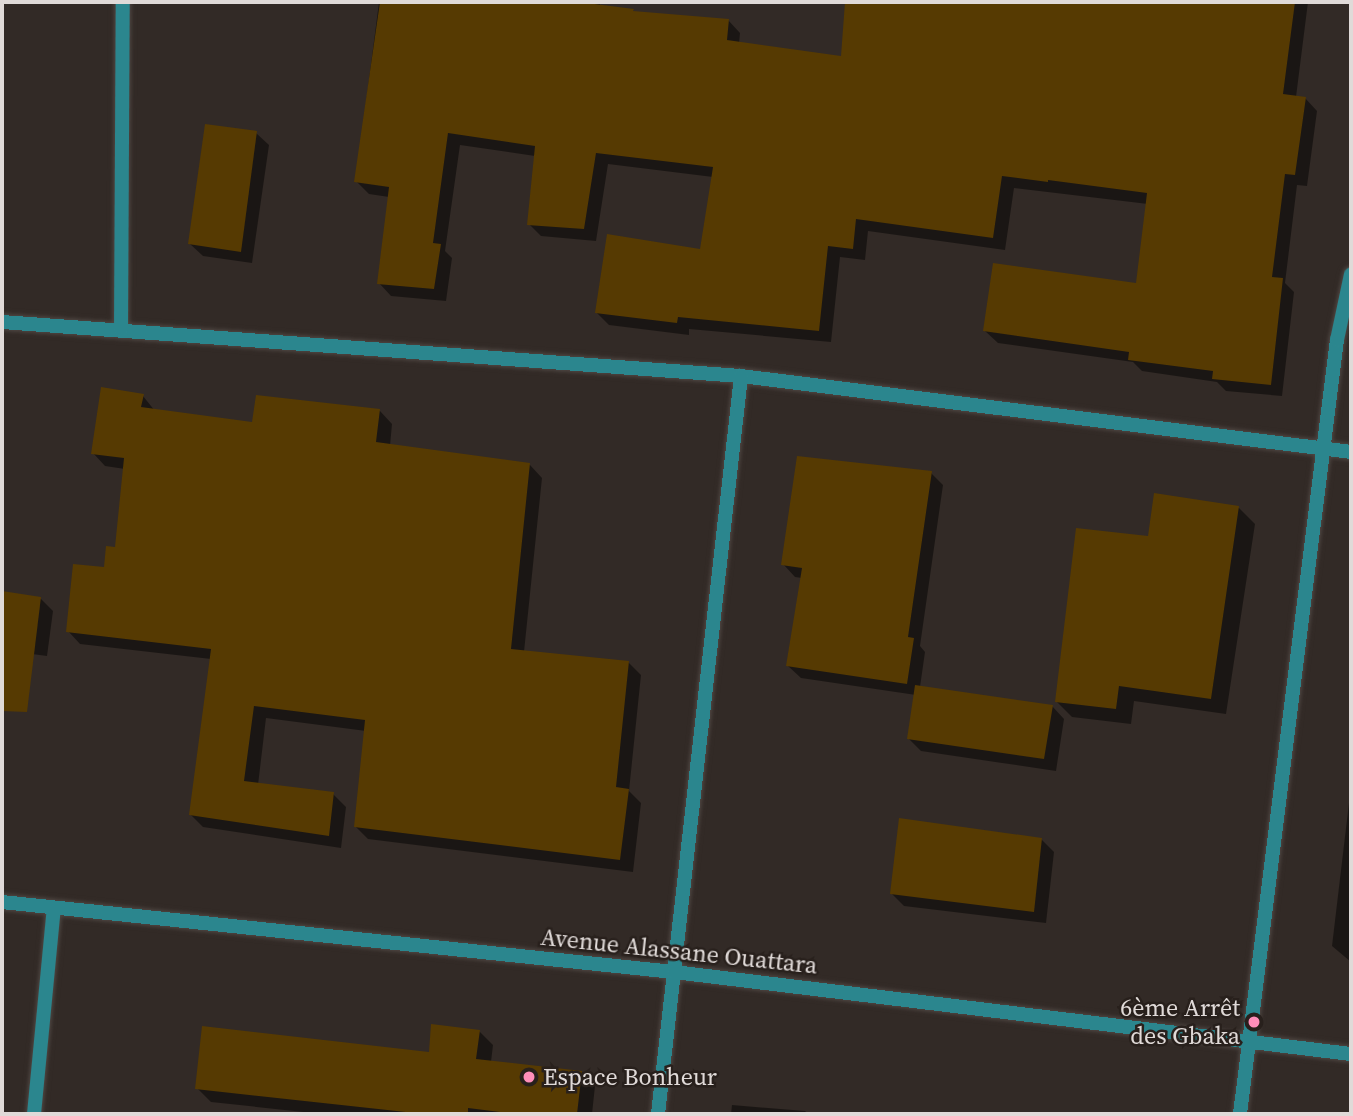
<!DOCTYPE html>
<html>
<head>
<meta charset="utf-8">
<style>
	body { margin:0 }
	#map { position:relative; width:1353px; height:1116px; overflow:hidden; background:#322a26; font-family:"Source Serif 4",serif }
	div>[style] { position:absolute }
	.shadow>* { inset:0; background:#0007 }
	.building>* { inset:0; background:#563a02 }
	.roads { filter:drop-shadow(0 0 2px #4e4642) drop-shadow(0 0 2px #4e4642) }
	.minor>* { height:14px; margin:-7px; padding:0 7px; transform-origin:7px; border-radius:7px; background:#2b868e }
	.tertiary>* { height:14px; margin:-7px; padding:0 7px; transform-origin:7px; border-radius:7px; background:#2b868e }
	.dots>* { width:19px; height:19px; translate:-50% -50%; box-sizing:border-box; border:4px solid #28201c; border-radius:50% }
	span { translate:-50% -50%; white-space:nowrap; text-align:center; line-height:1.15; -webkit-text-stroke:5px #28201c; paint-order:stroke }
	.street-label { font-size:24px; color:#e0dad8 }
	.poi-label { font-size:24px; color:#e0dad8 }
	.right { translate:-100% -50%; text-align:right }
	.left { translate:0 -50%; text-align:left }
	.frame { position:absolute; inset:0; border:4px solid #e0dad8; pointer-events:none }
</style>
</head>
<body>
<div id="map">
	<div class="shadow">
		<i style="clip-path:polygon(379px 2px,600px 2px,600px 6px,636px 13px,728px 20px,740px 33px,739px 44px,874px 62px,881px 2px,1308px 2px,1296px 97px,1305px 98px,1317px 111px,1307px 186px,1297px 185px,1285px 283px,1294px 292px,1282px 396px,1226px 391px,1217px 382px,1142px 371px,1133px 362px,998px 343px,985px 331px,1138px 285px,1148px 204px,1014px 188px,1005px 250px,868px 231px,865px 260px,840px 257px,831px 342px,689px 329px,689px 335px,609px 325px,596px 312px,701px 251px,713px 177px,608px 164px,596px 241px,541px 236px,529px 224px,535px 156px,460px 145px,445px 251px,452px 258px,446px 301px,391px 296px,379px 283px,389px 197px,369px 194px,356px 181px)"></i>
		<i style="clip-path:polygon(256px 133px,269px 145px,252px 263px,203px 256px,190px 244px)"></i>
		<i style="clip-path:polygon(143px 396px,155px 411px,254px 424px,380px 411px,392px 424px,390px 446px,530px 465px,542px 478px,524px 652px,628px 662px,641px 675px,629px 791px,641px 803px,633px 872px,368px 839px,355px 826px,366px 731px,266px 718px,258px 785px,333px 794px,346px 807px,341px 848px,203px 827px,190px 814px,211px 659px,80px 644px,68px 631px,117px 549px,125px 469px,105px 466px,93px 453px)"></i>
		<i style="clip-path:polygon(931px 473px,943px 485px,920px 646px,925px 652px,920px 687px,1052px 706px,1064px 719px,1056px 771px,921px 751px,909px 739px,916px 695px,801px 678px,788px 666px,802px 578px,795px 577px,783px 564px)"></i>
		<i style="clip-path:polygon(1239px 508px,1255px 524px,1226px 714px,1134px 701px,1131px 724px,1072px 717px,1056px 701px,1150px 538px)"></i>
		<i style="clip-path:polygon(2px 593px,41px 599px,53px 611px,47px 656px,2px 650px)"></i>
		<i style="clip-path:polygon(1351px 786px,1351px 962px,1332px 946px)"></i>
		<i style="clip-path:polygon(1041px 839px,1054px 852px,1046px 923px,904px 906px,892px 894px)"></i>
		<i style="clip-path:polygon(479px 1031px,493px 1045px,491px 1062px,582px 1072px,595px 1086px,592px 1114px,322px 1114px,211px 1102px,197px 1088px,430px 1054px)"></i>
		<i style="clip-path:polygon(732px 1105px,805px 1111px,809px 1114px,731px 1114px)"></i>
	</div>
	<div class="building">
		<i style="clip-path:polygon(380px 2px,579px 2px,634px 9px,633px 11px,729px 19px,727px 40px,841px 56px,845px 2px,1295px 2px,1283px 94px,1306px 97px,1295px 175px,1285px 174px,1272px 277px,1283px 278px,1271px 385px,1212px 379px,1213px 371px,1128px 360px,1129px 352px,983px 331px,993px 263px,1136px 283px,1147px 193px,1048px 180px,1048px 182px,1002px 176px,993px 238px,856px 219px,853px 249px,828px 246px,819px 331px,678px 317px,677px 323px,595px 313px,607px 234px,700px 249px,713px 167px,596px 153px,584px 229px,527px 225px,535px 146px,448px 133px,433px 243px,441px 244px,434px 289px,377px 284px,389px 187px,354px 182px)"></i>
		<i style="clip-path:polygon(205px 124px,257px 131px,241px 252px,188px 244px)"></i>
		<i style="clip-path:polygon(101px 387px,144px 394px,141px 407px,252px 422px,256px 395px,380px 409px,376px 442px,530px 463px,511px 649px,629px 661px,616px 787px,629px 789px,620px 860px,354px 827px,365px 720px,254px 706px,244px 781px,334px 792px,329px 836px,189px 815px,211px 649px,66px 632px,73px 564px,104px 567px,106px 546px,115px 547px,124px 458px,91px 454px)"></i>
		<i style="clip-path:polygon(797px 456px,932px 471px,908px 637px,914px 638px,907px 684px,786px 666px,802px 568px,781px 565px)"></i>
		<i style="clip-path:polygon(1154px 493px,1239px 506px,1211px 699px,1119px 686px,1116px 709px,1055px 702px,1076px 528px,1148px 536px)"></i>
		<i style="clip-path:polygon(2px 591px,41px 597px,27px 712px,2px 711px)"></i>
		<i style="clip-path:polygon(915px 685px,1053px 705px,1044px 759px,907px 739px)"></i>
		<i style="clip-path:polygon(899px 818px,1042px 838px,1034px 912px,890px 894px)"></i>
		<i style="clip-path:polygon(431px 1024px,480px 1030px,476px 1059px,582px 1071px,577px 1114px,517px 1114px,468px 1108px,468px 1114px,424px 1114px,195px 1089px,202px 1026px,429px 1052px)"></i>
	</div>
	<div class="roads">
		<div class="minor">
			<i style="left:2px;top:322px;width:741px;rotate:4.18deg"></i>
			<i style="left:741px;top:376px;width:615px;rotate:7.1deg"></i>
			<i style="left:121px;top:330px;width:328px;rotate:-89.7deg"></i>
			<i style="left:34px;top:1114px;width:207px;rotate:-84.5deg"></i>
			<i style="left:658px;top:1114px;width:743px;rotate:-83.58deg"></i>
			<i style="left:1240px;top:1114px;width:780px;rotate:-82.86deg"></i>
			<i style="left:1337px;top:340px;width:67px;rotate:-78deg"></i>
		</div>
		<div class="tertiary">
			<i style="left:2px;top:902px;width:676px;rotate:5.95deg"></i>
			<i style="left:674px;top:972px;width:682px;rotate:6.91deg"></i>
		</div>
	</div>
	<div class="dots">
		<i style="left:1254px;top:1022px;background:#ff8eba"></i>
		<i style="left:529px;top:1077px;background:#ff8eba"></i>
	</div>
	<div class="street-label">
		<span style="left:679px;top:951px;rotate:6deg">Avenue Alassane Ouattara</span>
	</div>
	<div class="poi-label">
		<span class="right" style="left:1240px;top:1022px">6ème Arrêt<br>des Gbaka</span>
		<span class="left" style="left:543px;top:1077px">Espace Bonheur</span>
	</div>
	<div class="frame"></div>
</div>
</body>
</html>
